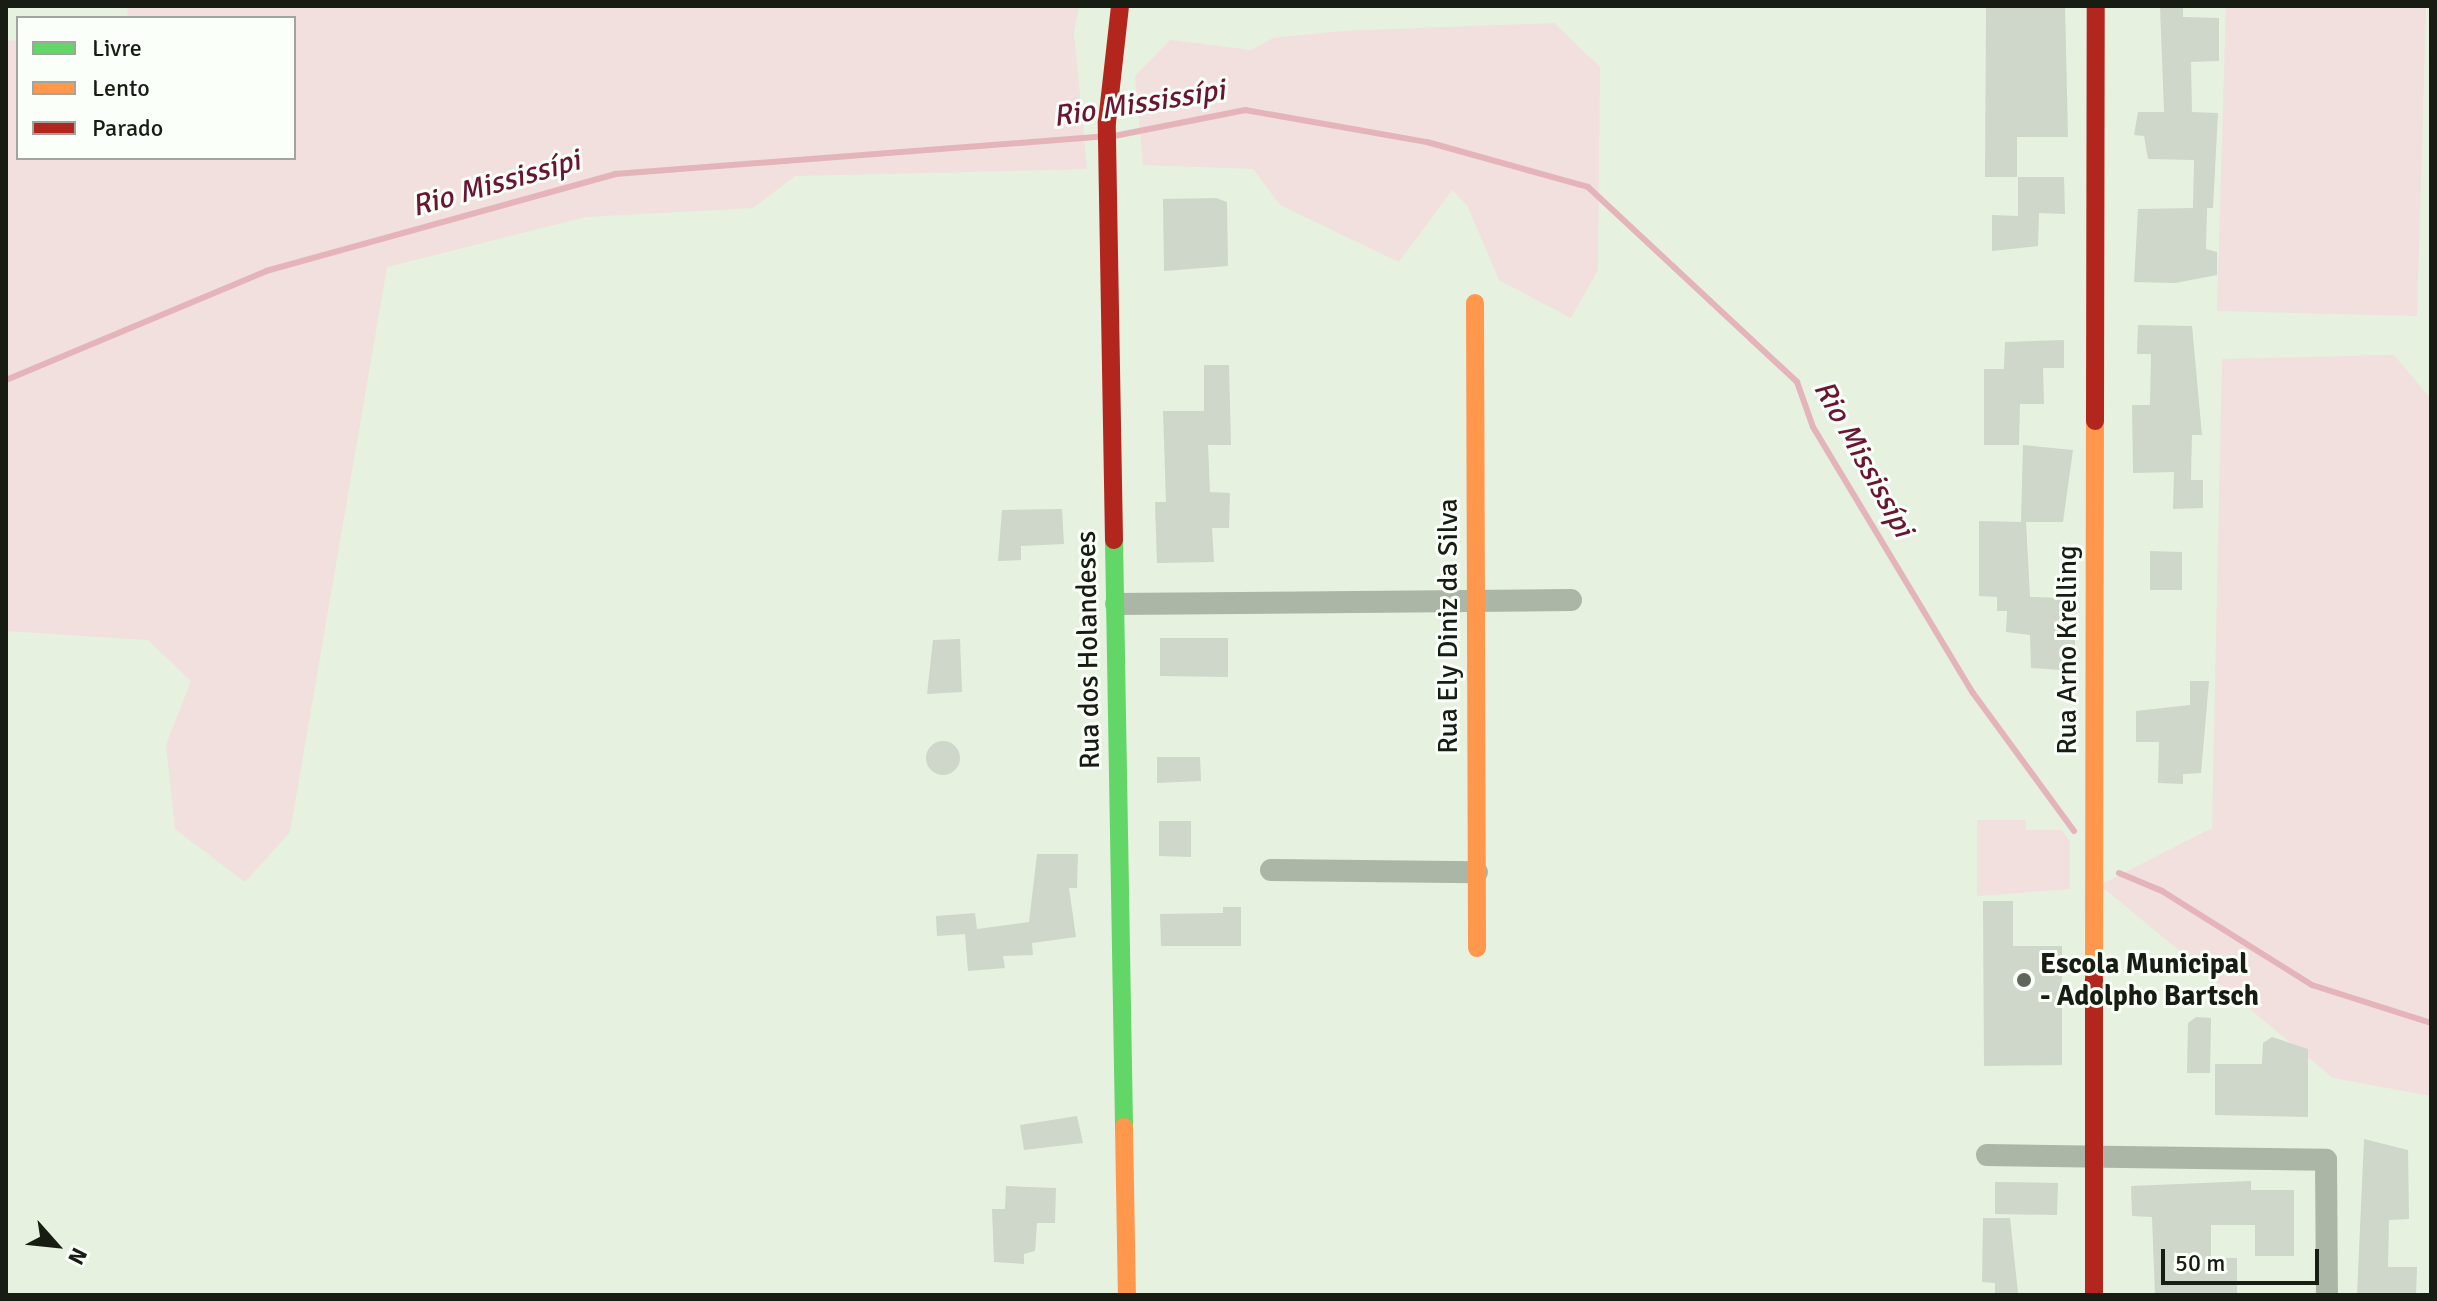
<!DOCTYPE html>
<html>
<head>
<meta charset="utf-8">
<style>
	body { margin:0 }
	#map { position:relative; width:2437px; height:1301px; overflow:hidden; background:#e6f1e0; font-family:Signika,sans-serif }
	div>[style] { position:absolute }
	.green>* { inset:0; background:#f1e0dd }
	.stream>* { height:6px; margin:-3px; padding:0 3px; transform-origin:3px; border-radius:3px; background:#e4b4ba }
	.building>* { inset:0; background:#ced7c9 }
	.round { border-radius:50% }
	.street>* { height:22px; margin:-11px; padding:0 11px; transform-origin:11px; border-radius:11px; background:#acb6a7 }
	.fast>* { height:18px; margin:-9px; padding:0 9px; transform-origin:9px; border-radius:9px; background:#63d668 }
	.slow>* { height:18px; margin:-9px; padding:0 9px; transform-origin:9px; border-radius:9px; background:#ff974d }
	.jam>* { height:18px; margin:-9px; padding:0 9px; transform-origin:9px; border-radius:9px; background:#b3261e }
	.dots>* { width:22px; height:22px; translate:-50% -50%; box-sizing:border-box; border:4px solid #fbfff9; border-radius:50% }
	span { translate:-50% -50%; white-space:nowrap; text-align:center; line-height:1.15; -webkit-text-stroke:6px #fbfff9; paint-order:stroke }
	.street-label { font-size:28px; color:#171d13 }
	.poi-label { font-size:28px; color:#171d13; font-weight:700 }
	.left { translate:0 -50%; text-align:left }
	.water-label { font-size:30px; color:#6a1533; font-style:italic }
	.frame { position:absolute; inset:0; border:8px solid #171d13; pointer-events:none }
	.legend { position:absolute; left:16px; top:16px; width:280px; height:144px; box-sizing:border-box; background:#fbfff9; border:2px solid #a0a59d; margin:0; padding:10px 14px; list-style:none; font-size:24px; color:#171d13 }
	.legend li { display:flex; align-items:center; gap:16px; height:40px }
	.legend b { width:40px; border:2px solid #a0a59d }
	.north { position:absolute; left:16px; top:1205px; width:80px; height:80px; -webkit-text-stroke:6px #fbfff9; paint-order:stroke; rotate:117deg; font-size:22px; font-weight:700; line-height:32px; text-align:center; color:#171d13 }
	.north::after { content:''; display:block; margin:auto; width:28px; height:36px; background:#171d13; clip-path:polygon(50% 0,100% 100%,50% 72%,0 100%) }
	.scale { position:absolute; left:2161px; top:1249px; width:158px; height:36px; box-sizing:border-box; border:4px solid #171d13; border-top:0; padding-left:10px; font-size:24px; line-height:28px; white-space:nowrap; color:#171d13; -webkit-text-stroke:6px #fbfff9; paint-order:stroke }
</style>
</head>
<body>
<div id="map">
	<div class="green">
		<i style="clip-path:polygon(128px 6px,1079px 6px,1074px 33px,1087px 169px,795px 176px,753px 208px,586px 217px,387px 267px,290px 832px,245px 882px,175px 829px,166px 745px,191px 681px,148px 640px,6px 631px,6px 40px,18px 41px,18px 158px,294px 158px,294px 18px,127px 18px)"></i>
		<i style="clip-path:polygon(2226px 6px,2426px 6px,2417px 316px,2217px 311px)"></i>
		<i style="clip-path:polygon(1554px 23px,1600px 67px,1598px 270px,1571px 318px,1499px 280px,1467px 205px,1452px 190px,1399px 262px,1280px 205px,1253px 169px,1143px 165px,1135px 76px,1170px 40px,1251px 50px,1273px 38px,1342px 31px)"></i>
		<i style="clip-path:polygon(2394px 355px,2431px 399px,2431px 1096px,2333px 1078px,2100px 885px,2212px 828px,2222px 359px)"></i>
		<i style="clip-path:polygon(1977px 820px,2026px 820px,2026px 830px,2061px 830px,2070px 841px,2070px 889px,1977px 896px)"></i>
	</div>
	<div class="stream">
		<i style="left:1114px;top:136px;width:134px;rotate:-11.2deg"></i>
		<i style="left:1245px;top:110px;width:185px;rotate:10deg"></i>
		<i style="left:1427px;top:142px;width:167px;rotate:15.6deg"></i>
		<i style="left:1588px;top:187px;width:286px;rotate:43deg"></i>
		<i style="left:1797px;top:382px;width:48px;rotate:70.4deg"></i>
		<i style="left:1813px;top:427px;width:310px;rotate:59deg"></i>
		<i style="left:1973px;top:693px;width:171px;rotate:53.8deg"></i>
		<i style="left:6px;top:380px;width:282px;rotate:-22.7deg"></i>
		<i style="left:266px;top:271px;width:362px;rotate:-15.5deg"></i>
		<i style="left:615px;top:174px;width:485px;rotate:-4.4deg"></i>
		<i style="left:2119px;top:873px;width:47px;rotate:22.7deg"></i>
		<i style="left:2162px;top:891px;width:177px;rotate:32.1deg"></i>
		<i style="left:2312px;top:985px;width:125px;rotate:17.7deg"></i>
	</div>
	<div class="building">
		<i style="clip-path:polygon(1986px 6px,2065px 6px,2068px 137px,2017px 137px,2017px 177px,1985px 177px)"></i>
		<i style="clip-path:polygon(2160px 6px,2183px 6px,2183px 17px,2219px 18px,2219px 61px,2191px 62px,2192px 112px,2218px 113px,2213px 208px,2198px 208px,2207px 208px,2206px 249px,2217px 252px,2217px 275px,2175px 283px,2134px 282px,2138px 209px,2193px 208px,2194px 160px,2148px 159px,2144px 136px,2134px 135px,2138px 112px,2164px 112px)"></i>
		<i style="clip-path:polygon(2018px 177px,2064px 177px,2065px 214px,2039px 213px,2038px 246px,1992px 251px,1992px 215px,2018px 216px)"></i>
		<i style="clip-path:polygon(1216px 198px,1227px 202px,1228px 266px,1164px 271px,1163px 199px)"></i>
		<i style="clip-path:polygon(2138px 325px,2192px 326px,2202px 435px,2192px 435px,2191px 480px,2203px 480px,2203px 508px,2173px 509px,2174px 472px,2133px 473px,2132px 405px,2150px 405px,2151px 354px,2137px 354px)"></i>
		<i style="clip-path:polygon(2064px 340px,2064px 368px,2043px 368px,2044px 404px,2020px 404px,2019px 445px,1984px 445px,1984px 369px,2004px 369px,2005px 342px)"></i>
		<i style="clip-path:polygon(1204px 365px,1229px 365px,1231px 445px,1208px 445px,1210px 492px,1230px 493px,1229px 528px,1212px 528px,1214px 562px,1157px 563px,1155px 502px,1166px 502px,1163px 411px,1204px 411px)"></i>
		<i style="clip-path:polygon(2023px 445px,2073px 450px,2063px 522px,2026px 522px,2030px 597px,2064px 598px,2064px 608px,2075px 608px,2075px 671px,2031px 668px,2030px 635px,2006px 632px,2007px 611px,1997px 611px,1997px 597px,1979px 596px,1979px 521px,2021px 522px)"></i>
		<i style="clip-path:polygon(1062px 509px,1064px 544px,1021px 546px,1021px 560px,998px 561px,1002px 510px)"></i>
		<i style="clip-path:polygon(2150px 551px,2182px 552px,2182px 590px,2150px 590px)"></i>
		<i style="clip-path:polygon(1160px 638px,1228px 638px,1228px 677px,1160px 676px)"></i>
		<i style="clip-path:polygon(960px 639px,962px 692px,927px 694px,933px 640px)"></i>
		<i style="clip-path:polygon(2190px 681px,2209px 681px,2201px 773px,2183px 774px,2183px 784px,2158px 783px,2159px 742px,2136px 742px,2136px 711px,2190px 705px)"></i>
		<i class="round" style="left:926px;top:741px;width:34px;height:34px"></i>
		<i style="clip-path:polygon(1157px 757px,1200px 757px,1201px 781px,1157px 783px)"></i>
		<i style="clip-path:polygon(1159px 821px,1191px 821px,1191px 857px,1159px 856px)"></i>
		<i style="clip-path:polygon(1037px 854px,1078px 854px,1077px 888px,1069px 888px,1076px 937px,1032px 943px,1033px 955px,1003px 956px,1005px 968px,968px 971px,965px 934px,937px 936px,936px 916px,975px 913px,977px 929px,1029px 922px)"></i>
		<i style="clip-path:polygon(1983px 901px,2013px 901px,2013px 946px,2062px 946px,2062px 1065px,1984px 1066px)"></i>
		<i style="clip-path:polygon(1223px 907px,1241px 907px,1241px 946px,1161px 946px,1160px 914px,1223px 913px)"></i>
		<i style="clip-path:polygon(2196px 1017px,2211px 1018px,2210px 1073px,2187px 1073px,2188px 1023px)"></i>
		<i style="clip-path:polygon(2272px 1037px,2308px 1049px,2308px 1117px,2215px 1115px,2215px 1064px,2262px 1064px,2263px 1043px)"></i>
		<i style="clip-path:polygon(1077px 1116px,1083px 1143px,1024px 1150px,1020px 1125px)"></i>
		<i style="clip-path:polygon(2364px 1139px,2408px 1150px,2409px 1219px,2389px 1220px,2388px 1267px,2417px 1267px,2416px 1295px,2357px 1295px)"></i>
		<i style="clip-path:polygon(2251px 1181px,2251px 1190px,2294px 1190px,2294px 1256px,2255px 1256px,2255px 1225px,2211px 1225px,2211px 1258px,2237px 1258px,2237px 1295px,2155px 1295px,2152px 1217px,2132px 1216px,2131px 1186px)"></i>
		<i style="clip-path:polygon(1995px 1182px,2058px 1183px,2057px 1215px,1995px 1214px)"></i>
		<i style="clip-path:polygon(1006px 1186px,1056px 1188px,1055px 1223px,1037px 1223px,1035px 1251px,1024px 1254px,1024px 1264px,994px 1262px,992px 1209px,1005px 1209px)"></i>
		<i style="clip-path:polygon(1983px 1218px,2010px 1218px,2018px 1293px,1995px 1293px,1995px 1283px,1982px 1282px)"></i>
	</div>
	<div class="street">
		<i style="left:1116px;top:604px;width:455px;rotate:-0.5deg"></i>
		<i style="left:1271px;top:870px;width:206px;rotate:0.6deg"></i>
		<i style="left:1987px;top:1155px;width:339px;rotate:0.8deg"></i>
		<i style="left:2326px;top:1160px;width:135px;rotate:89.6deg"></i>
	</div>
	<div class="fast">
		<i style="left:1114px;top:540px;width:587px;rotate:89.02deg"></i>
	</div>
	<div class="slow">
		<i style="left:1475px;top:303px;width:645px;rotate:89.82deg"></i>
		<i style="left:2094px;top:979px;width:558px;rotate:-89.9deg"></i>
		<i style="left:1124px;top:1127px;width:168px;rotate:89deg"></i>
	</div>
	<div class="jam">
		<i style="left:2095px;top:421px;width:415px;rotate:-89.9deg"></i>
		<i style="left:1114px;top:540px;width:418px;rotate:-91deg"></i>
		<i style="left:1107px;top:122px;width:117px;rotate:-83.6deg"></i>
		<i style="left:2094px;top:1295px;width:316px;rotate:-90deg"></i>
	</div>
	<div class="dots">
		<i style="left:2024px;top:980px;background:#5f675b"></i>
	</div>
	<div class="street-label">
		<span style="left:1448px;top:626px;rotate:-90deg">Rua Ely Diniz da Silva</span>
		<span style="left:1088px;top:650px;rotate:-91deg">Rua dos Holandeses</span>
		<span style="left:2067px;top:650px;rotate:-90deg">Rua Arno Krelling</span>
	</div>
	<div class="poi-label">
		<span class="left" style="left:2040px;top:980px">Escola Municipal<br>- Adolpho Bartsch</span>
	</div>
	<div class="water-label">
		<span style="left:1139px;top:104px;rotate:-9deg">Rio Mississípi</span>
		<span style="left:496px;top:184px;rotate:-16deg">Rio Mississípi</span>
		<span style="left:1863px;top:459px;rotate:61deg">Rio Mississípi</span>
	</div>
	<div class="frame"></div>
	<ul class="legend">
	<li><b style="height:10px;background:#63d668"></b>Livre</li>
	<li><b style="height:10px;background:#ff974d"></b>Lento</li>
	<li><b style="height:10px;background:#b3261e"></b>Parado</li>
	</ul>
	<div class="north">N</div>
	<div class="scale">50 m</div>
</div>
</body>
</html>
